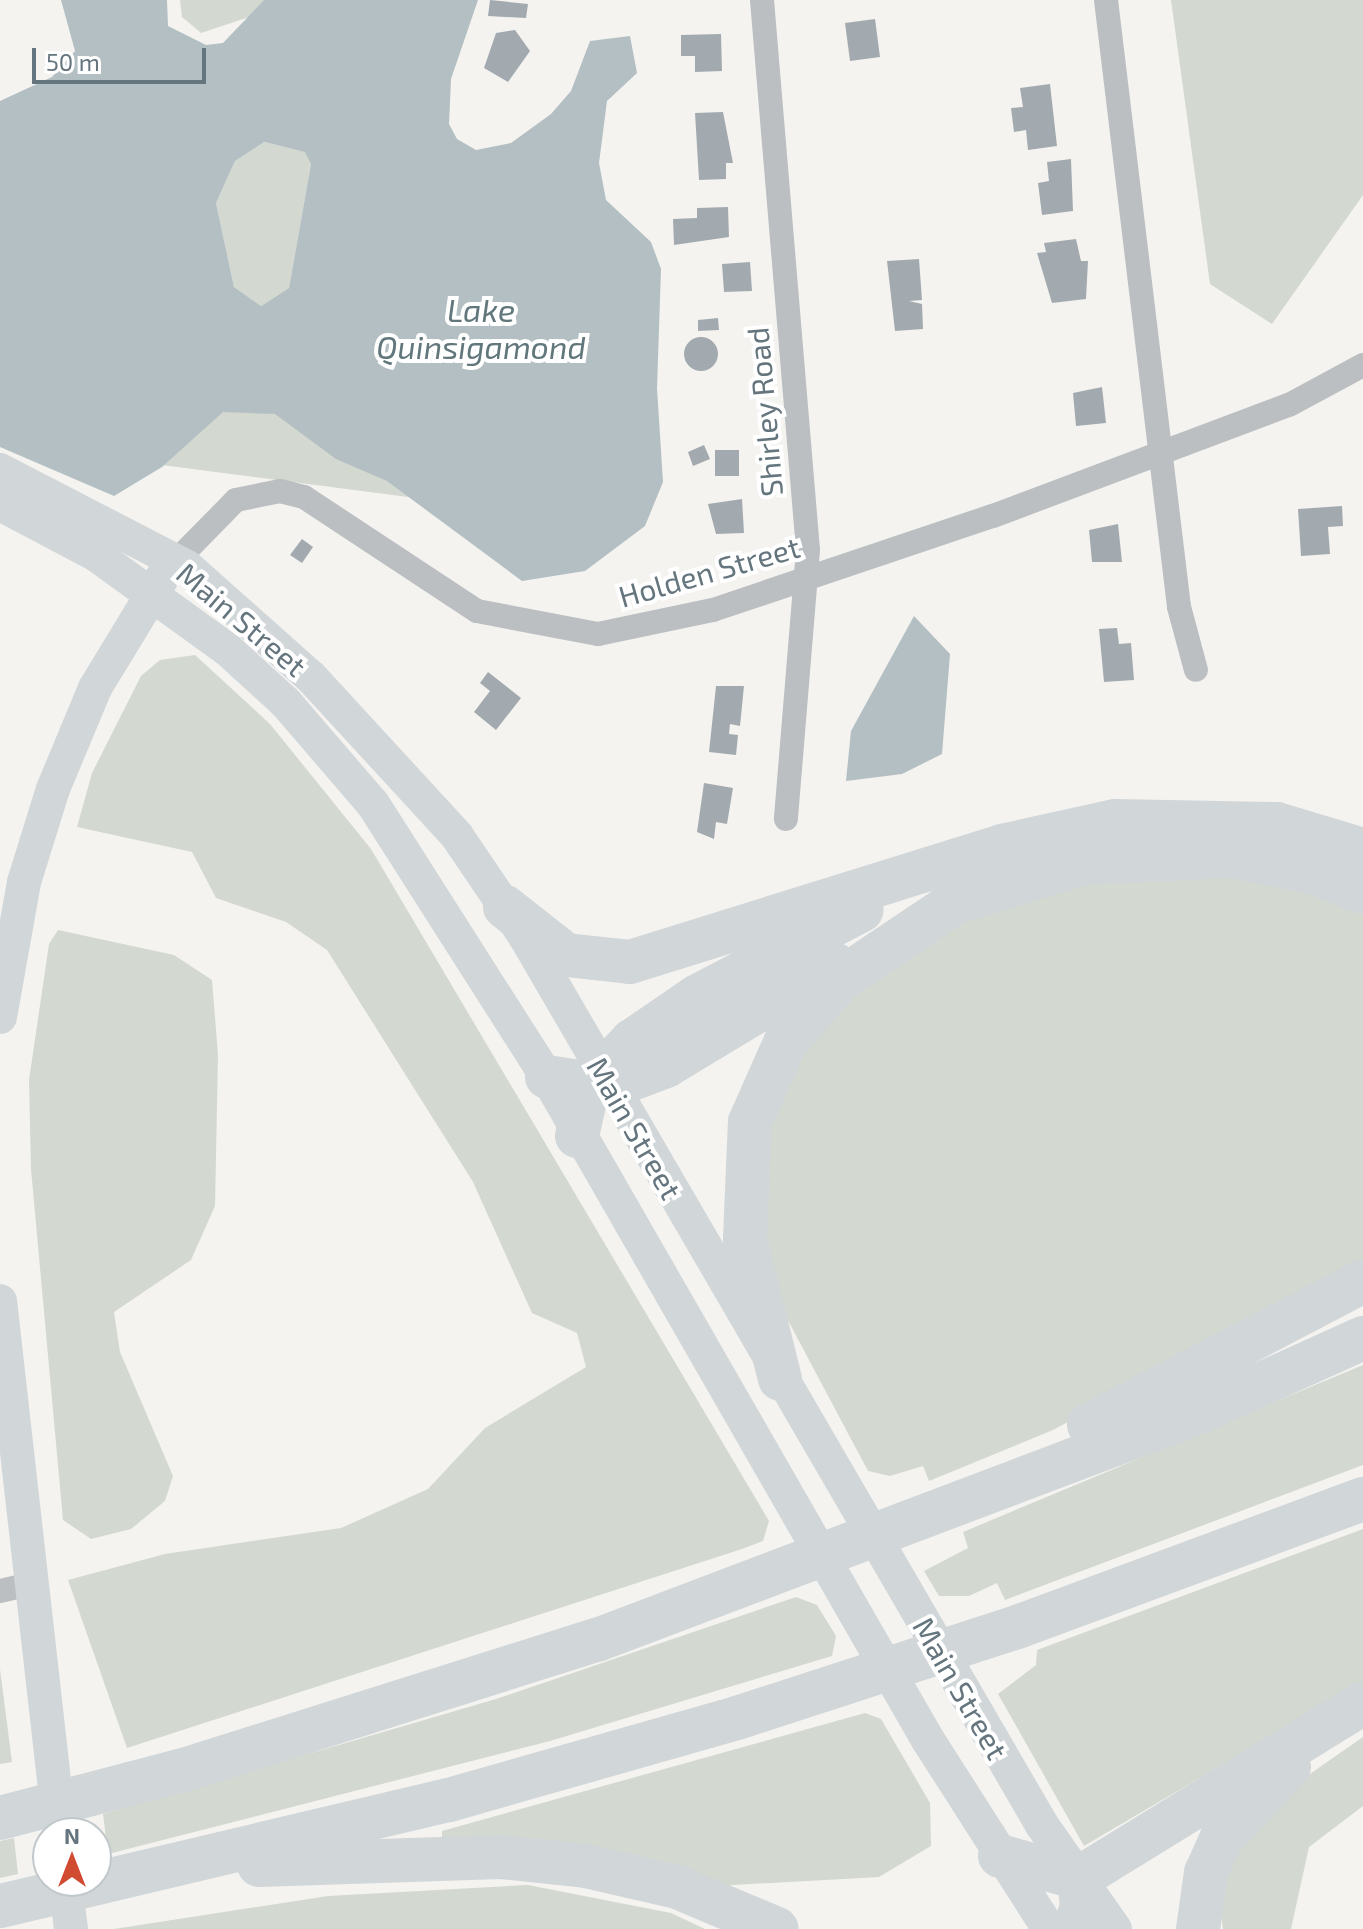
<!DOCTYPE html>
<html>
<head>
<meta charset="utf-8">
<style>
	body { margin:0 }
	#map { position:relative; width:1363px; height:1929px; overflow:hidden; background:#f4f3f0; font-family:"Exo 2",sans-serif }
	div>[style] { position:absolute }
	.green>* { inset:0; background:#d3d8d0 }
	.water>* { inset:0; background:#b3bfc2 }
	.building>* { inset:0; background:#a3aaaf }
	.round { border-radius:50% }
	.minor>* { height:24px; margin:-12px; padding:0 12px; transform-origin:12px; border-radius:12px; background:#bbbfc2 }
	.secondary>* { height:34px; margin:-17px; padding:0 17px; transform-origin:17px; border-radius:17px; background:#d1d6d9 }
	.motorway>* { height:44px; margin:-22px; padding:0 22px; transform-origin:22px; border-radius:22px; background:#d1d6d9 }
	span { translate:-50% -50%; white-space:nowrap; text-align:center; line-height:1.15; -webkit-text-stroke:8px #fff; paint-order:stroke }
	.street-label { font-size:30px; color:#65757e }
	.water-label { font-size:32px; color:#61777c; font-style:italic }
	.north { position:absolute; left:32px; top:1817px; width:80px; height:80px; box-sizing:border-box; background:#fff; border:2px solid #c1c8cb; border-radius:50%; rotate:0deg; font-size:22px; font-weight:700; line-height:32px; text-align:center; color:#65757e }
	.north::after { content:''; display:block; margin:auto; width:28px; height:36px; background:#d14a32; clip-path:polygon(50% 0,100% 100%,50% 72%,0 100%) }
	.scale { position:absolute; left:32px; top:48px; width:174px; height:36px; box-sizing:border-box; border:4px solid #65757e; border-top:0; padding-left:10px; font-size:24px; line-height:28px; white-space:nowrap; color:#65757e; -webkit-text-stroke:6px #fff; paint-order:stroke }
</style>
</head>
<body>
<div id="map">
	<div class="green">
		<i style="clip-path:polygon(180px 0,273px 0,249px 17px,201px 33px,182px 17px)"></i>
		<i style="clip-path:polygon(1171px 0,1363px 0,1363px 195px,1272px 324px,1210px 284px)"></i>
		<i style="clip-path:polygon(263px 142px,306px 152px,311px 164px,289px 288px,261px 306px,234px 287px,216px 203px,235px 161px)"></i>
		<i style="clip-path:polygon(261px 395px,462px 504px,0 444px)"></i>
		<i style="clip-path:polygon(195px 655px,270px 724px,371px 849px,769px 1521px,763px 1541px,742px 1549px,127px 1748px,68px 1580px,165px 1554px,341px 1528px,428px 1489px,485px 1428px,586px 1367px,577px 1333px,532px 1313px,473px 1182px,327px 950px,286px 922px,216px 898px,192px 852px,77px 827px,92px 773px,141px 676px,160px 660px)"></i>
		<i style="clip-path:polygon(1180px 863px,1363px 902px,1363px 1264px,1053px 1430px,929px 1481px,923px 1466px,890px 1476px,868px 1471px,775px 1296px,756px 1188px,791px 1051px,826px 1005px,962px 909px)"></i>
		<i style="clip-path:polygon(58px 930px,174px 955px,212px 980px,218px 1055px,215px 1206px,191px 1260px,114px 1312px,120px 1352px,173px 1476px,165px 1501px,131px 1529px,91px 1539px,63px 1520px,31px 1169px,29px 1080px,49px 944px)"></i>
		<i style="clip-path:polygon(1363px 1365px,1363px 1465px,1005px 1600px,997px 1583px,969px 1596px,939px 1596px,924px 1571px,968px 1548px,963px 1532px)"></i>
		<i style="clip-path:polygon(1363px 1529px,1363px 1682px,1084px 1846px,998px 1694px,1036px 1665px,1037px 1650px)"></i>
		<i style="clip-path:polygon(796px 1597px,817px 1605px,836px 1636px,832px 1656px,550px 1741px,108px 1854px,103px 1814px,496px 1699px)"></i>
		<i style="clip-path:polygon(0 1669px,12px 1762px,0 1764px)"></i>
		<i style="clip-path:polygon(865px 1713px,881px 1719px,930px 1803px,931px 1846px,879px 1877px,716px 1886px,442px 1838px,442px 1831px)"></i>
		<i style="clip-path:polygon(1363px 1737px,1363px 1806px,1309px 1847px,1291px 1929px,1223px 1929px,1218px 1891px,1242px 1843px,1297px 1783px)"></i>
		<i style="clip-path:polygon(14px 1838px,18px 1874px,0 1878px,0 1841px)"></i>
		<i style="clip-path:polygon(528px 1885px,671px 1913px,705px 1929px,114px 1929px,328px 1896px)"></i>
	</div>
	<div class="water">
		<i style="clip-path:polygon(evenodd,61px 0,167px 0,168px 26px,206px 45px,223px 43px,264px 0,478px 0,451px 79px,449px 124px,457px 139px,476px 150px,511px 143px,551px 114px,571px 91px,590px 41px,630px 36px,637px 73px,607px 101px,599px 163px,606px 200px,651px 242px,661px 269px,657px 388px,663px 482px,645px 526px,585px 571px,522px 581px,387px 481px,336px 459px,275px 414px,223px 412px,162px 467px,114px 496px,0 447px,0 101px,52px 77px,75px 51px,61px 0,264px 142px,305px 152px,311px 164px,289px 288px,261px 306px,234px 287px,216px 203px,235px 161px,264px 142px)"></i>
		<i style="clip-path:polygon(914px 616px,950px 654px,942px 754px,902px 774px,846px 781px,851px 731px)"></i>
	</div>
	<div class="building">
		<i style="clip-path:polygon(490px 0,528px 4px,526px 18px,488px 16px)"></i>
		<i style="clip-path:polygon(875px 19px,880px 57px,850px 61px,845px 23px)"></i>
		<i style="clip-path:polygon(515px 30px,530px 51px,508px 82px,484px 68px,496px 33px)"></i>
		<i style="clip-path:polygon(721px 34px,722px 71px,695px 72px,695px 56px,681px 56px,681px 35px)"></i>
		<i style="clip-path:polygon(1050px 84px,1057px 146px,1028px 150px,1026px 130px,1014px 132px,1011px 108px,1023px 107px,1020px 88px)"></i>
		<i style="clip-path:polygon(723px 112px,733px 163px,726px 163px,726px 179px,699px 180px,695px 113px)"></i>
		<i style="clip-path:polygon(1071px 159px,1073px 211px,1042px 215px,1038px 183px,1049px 181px,1047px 162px)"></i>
		<i style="clip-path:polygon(728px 207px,729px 237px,674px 245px,673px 219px,697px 218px,697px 208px)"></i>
		<i style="clip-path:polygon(1076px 239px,1081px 261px,1088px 261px,1086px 299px,1052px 303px,1037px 253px,1046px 252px,1044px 243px)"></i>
		<i style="clip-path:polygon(919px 259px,922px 300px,909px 301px,922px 304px,923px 329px,895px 331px,887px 261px)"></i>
		<i style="clip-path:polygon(750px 262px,752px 291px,724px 292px,722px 264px)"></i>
		<i style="clip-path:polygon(718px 318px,719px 330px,698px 331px,698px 320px)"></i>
		<i class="round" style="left:684px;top:337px;width:34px;height:34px"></i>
		<i style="clip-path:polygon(1102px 387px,1106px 423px,1076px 426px,1073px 393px)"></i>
		<i style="clip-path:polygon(704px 445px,710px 459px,693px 466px,688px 452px)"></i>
		<i style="clip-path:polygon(715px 450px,739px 450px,739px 476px,715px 476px)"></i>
		<i style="clip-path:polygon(742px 499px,744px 533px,716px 534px,708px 504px)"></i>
		<i style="clip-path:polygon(1342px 506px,1343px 526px,1328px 527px,1330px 554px,1301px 556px,1298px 509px)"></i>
		<i style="clip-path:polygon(1118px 524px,1122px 562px,1092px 562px,1089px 530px)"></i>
		<i style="clip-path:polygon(302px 539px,313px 547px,302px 563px,290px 555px)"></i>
		<i style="clip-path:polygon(1117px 628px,1119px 644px,1131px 643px,1134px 680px,1104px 682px,1099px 629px)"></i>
		<i style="clip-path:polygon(488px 672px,521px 698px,496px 730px,474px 712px,490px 691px,480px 683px)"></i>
		<i style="clip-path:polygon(716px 686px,744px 686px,740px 726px,730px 724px,729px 734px,738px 735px,736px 755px,709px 752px)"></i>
		<i style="clip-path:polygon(704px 783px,733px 788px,727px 824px,716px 822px,714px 839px,697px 832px)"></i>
	</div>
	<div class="minor">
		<i style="left:762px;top:0;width:552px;rotate:85.22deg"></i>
		<i style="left:808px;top:550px;width:270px;rotate:94.7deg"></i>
		<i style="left:1106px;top:0;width:611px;rotate:83.14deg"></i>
		<i style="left:1179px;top:607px;width:65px;rotate:74.9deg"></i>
		<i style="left:175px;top:562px;width:87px;rotate:-45.5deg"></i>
		<i style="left:236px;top:500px;width:45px;rotate:-11.6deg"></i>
		<i style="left:280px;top:491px;width:25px;rotate:14deg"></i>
		<i style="left:304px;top:497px;width:207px;rotate:33.4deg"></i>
		<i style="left:477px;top:611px;width:123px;rotate:10.8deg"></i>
		<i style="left:598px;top:634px;width:117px;rotate:-11.8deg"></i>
		<i style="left:713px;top:610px;width:295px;rotate:-18.6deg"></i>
		<i style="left:993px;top:516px;width:316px;rotate:-20.6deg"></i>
		<i style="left:1289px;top:405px;width:84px;rotate:-28.4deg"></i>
		<i style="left:0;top:1591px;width:32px;rotate:-13deg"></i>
	</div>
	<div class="secondary">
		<i style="left:0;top:470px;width:211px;rotate:27.4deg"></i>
		<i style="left:187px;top:567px;width:166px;rotate:41.6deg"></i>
		<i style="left:311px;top:677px;width:216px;rotate:47.4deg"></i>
		<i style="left:457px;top:836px;width:123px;rotate:55.9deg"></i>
		<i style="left:526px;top:938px;width:1026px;rotate:59.81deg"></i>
		<i style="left:1042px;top:1825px;width:127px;rotate:54.9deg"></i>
		<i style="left:0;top:504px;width:107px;rotate:27.8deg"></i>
		<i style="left:95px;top:554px;width:164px;rotate:35.8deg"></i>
		<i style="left:228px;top:650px;width:79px;rotate:42.4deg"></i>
		<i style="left:286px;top:703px;width:133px;rotate:49.3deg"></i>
		<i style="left:373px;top:804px;width:324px;rotate:57.5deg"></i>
		<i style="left:547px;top:1077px;width:765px;rotate:60.12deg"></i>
		<i style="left:928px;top:1740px;width:224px;rotate:57.4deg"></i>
		<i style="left:0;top:1017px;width:137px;rotate:-79.9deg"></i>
		<i style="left:24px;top:882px;width:97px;rotate:-72.7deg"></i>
		<i style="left:53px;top:789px;width:109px;rotate:-67.4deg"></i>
		<i style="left:95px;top:688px;width:131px;rotate:-58.7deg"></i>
		<i style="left:0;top:1301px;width:535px;rotate:83.57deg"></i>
		<i style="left:65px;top:1881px;width:48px;rotate:82.9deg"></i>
	</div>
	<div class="motorway">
		<i style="left:505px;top:907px;width:78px;rotate:38.2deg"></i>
		<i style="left:566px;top:955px;width:64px;rotate:6.2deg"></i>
		<i style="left:630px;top:962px;width:390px;rotate:-17.3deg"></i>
		<i style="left:1002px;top:846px;width:116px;rotate:-12.5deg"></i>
		<i style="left:1115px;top:821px;width:162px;rotate:1.1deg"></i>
		<i style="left:1277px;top:824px;width:90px;rotate:16.8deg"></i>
		<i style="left:547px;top:1077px;width:65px;rotate:8.9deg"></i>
		<i style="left:611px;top:1087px;width:59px;rotate:-20.9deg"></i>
		<i style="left:666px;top:1066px;width:197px;rotate:-31.1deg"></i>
		<i style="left:577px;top:1136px;width:50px;rotate:-77.3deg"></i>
		<i style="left:588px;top:1087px;width:64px;rotate:-46.3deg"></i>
		<i style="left:632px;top:1041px;width:78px;rotate:-34.5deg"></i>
		<i style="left:696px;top:997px;width:187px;rotate:-27.7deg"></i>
		<i style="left:780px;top:1379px;width:144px;rotate:-104deg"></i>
		<i style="left:745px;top:1239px;width:117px;rotate:-87.6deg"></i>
		<i style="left:750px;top:1122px;width:86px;rotate:-66.1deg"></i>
		<i style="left:785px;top:1043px;width:86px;rotate:-48.8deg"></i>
		<i style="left:842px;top:978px;width:135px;rotate:-33.8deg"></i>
		<i style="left:954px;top:903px;width:136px;rotate:-17.1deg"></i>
		<i style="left:1084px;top:863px;width:148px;rotate:-2.7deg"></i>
		<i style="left:1232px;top:856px;width:82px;rotate:11.3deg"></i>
		<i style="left:1312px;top:872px;width:55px;rotate:21.4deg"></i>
		<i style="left:1089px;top:1425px;width:310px;rotate:-27.7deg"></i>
		<i style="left:0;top:1818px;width:196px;rotate:-14.7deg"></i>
		<i style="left:190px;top:1768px;width:427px;rotate:-17.5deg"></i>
		<i style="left:597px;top:1640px;width:642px;rotate:-20.72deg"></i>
		<i style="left:1197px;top:1413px;width:182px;rotate:-24.3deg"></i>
		<i style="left:1000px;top:1856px;width:82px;rotate:15.6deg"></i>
		<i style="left:1079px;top:1878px;width:334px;rotate:-31.6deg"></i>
		<i style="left:259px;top:1865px;width:242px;rotate:-1.9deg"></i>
		<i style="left:501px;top:1857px;width:85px;rotate:6deg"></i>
		<i style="left:586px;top:1866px;width:93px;rotate:13deg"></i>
		<i style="left:677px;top:1887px;width:108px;rotate:22.8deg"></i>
		<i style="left:0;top:1906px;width:461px;rotate:-13.3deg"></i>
		<i style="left:449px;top:1800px;width:299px;rotate:-15.9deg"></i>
		<i style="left:737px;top:1718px;width:294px;rotate:-18deg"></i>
		<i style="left:1017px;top:1627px;width:369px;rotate:-20.3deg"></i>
		<i style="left:1075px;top:1929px;width:24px;rotate:-73deg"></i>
		<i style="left:1082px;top:1906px;width:28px;rotate:-96deg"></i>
		<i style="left:1198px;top:1929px;width:57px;rotate:-81.9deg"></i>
		<i style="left:1206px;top:1873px;width:37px;rotate:-66deg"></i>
		<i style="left:1221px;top:1839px;width:99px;rotate:-46.6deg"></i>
	</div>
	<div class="street-label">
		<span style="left:764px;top:412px;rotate:-95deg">Shirley Road</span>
		<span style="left:709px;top:571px;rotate:-16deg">Holden Street</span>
		<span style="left:242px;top:619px;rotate:40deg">Main Street</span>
		<span style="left:635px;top:1128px;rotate:60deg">Main Street</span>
		<span style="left:961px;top:1688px;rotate:60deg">Main Street</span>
	</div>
	<div class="water-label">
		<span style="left:481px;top:328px">Lake<br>Quinsigamond</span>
	</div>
	<div class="north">N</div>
	<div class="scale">50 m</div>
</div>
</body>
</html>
